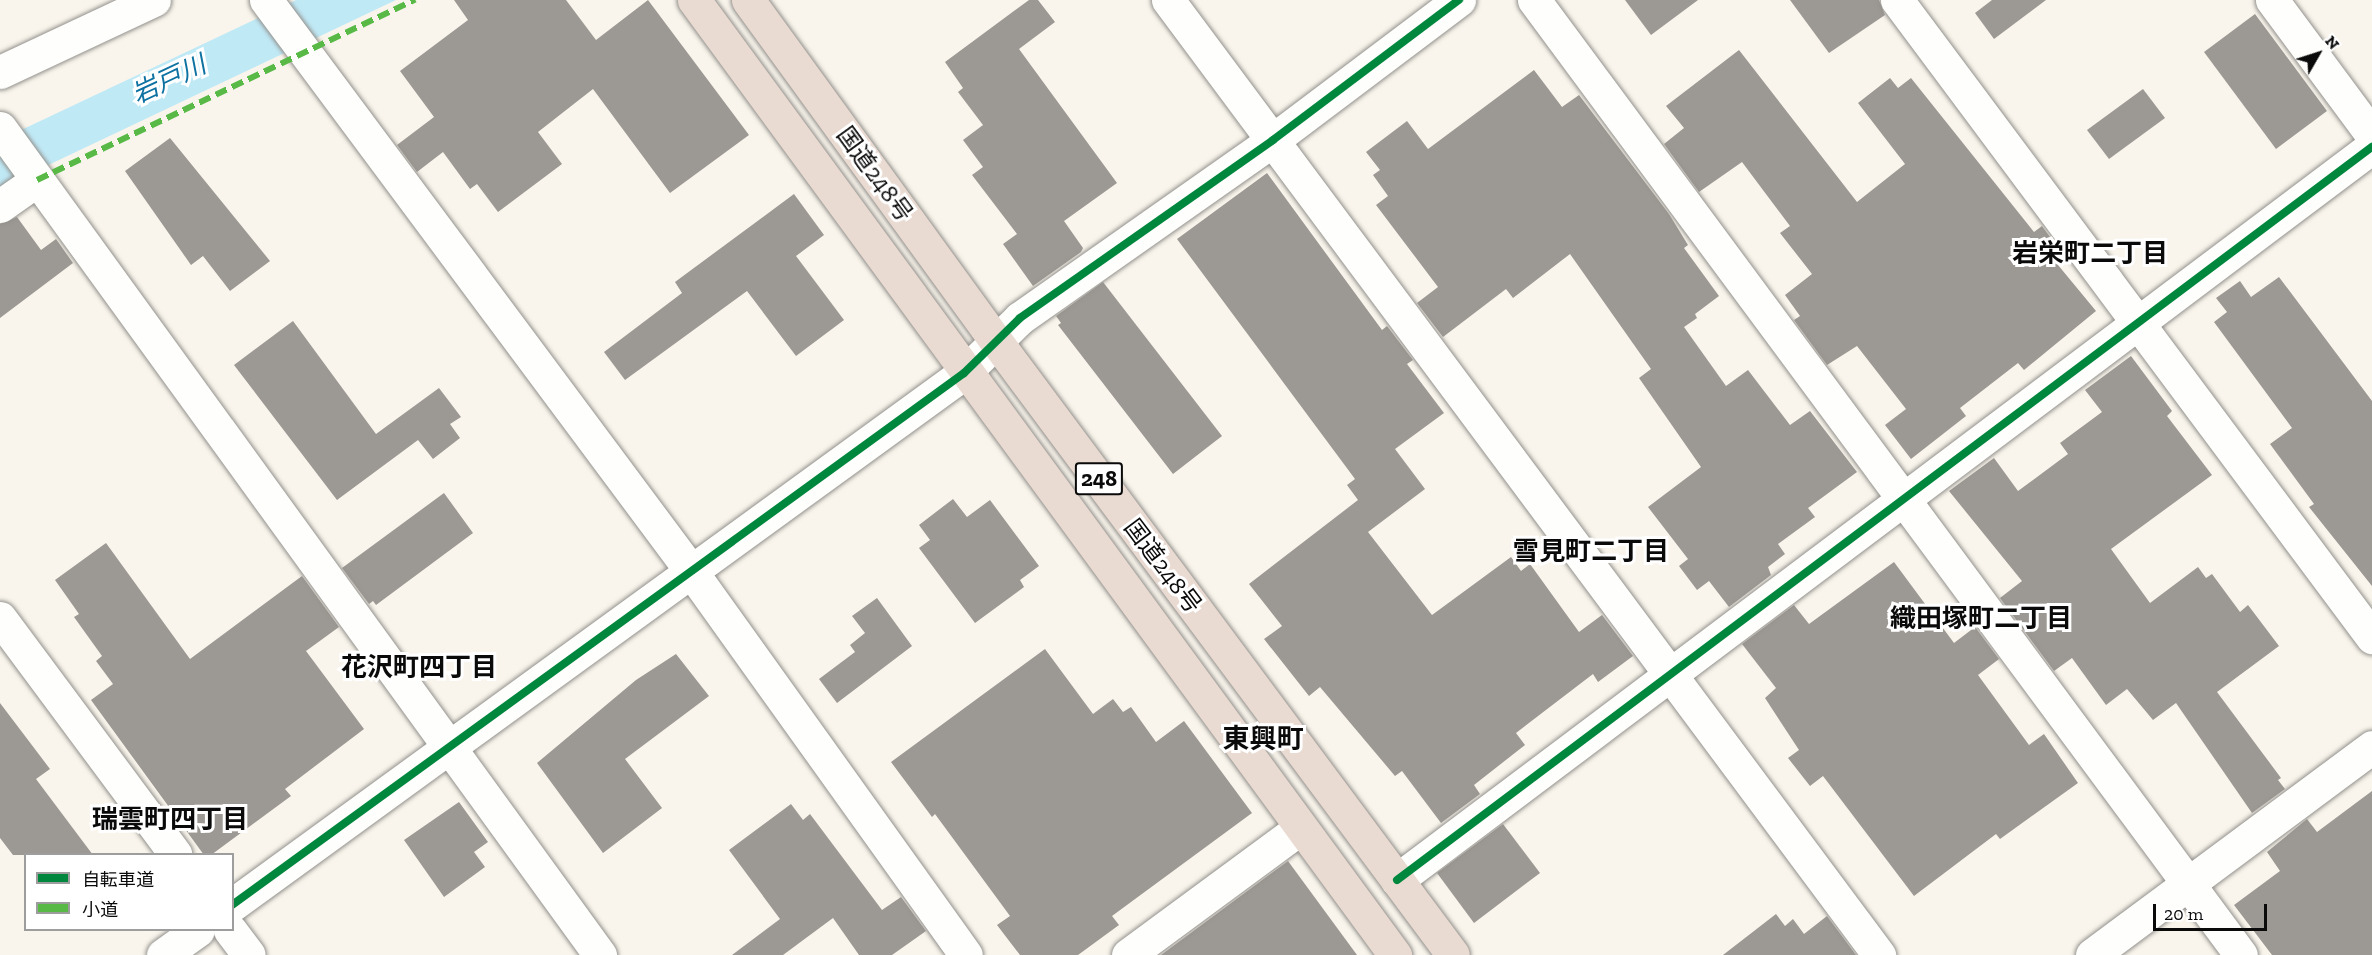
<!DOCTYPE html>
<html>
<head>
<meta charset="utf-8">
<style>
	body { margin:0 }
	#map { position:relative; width:2372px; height:955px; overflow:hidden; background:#f9f5ec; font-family:"Zilla Slab","Noto Sans JP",serif }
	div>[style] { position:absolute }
	.water>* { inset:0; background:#c0e9f6 }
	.building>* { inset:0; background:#9c9893 }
	.roads { filter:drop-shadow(0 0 2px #92908c) drop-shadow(0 0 2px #92908c) }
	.minor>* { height:33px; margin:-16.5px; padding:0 16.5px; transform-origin:16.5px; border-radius:16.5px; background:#fefefc }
	.highway>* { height:33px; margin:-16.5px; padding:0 16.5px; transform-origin:16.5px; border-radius:16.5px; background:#eadbd2 }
	.quiet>* { height:6px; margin-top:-3px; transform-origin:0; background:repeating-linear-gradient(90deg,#58b947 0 12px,transparent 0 18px) }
	.cycleway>* { height:8px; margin:-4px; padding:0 4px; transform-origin:4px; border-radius:4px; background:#00873e }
	span { translate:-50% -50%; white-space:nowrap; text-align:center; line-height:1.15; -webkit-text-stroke:6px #fff; paint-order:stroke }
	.shield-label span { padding:2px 4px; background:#fff; border:2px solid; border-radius:4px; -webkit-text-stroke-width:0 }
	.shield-label { font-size:22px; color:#0a0a0a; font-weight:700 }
	.street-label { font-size:24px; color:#0a0a0a }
	.water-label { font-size:26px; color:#0d71a1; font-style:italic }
	.neighbourhood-label { font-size:26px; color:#0a0a0a; font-weight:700 }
	.quarter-label { font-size:27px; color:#0a0a0a; font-weight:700 }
	.legend { position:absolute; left:24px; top:853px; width:210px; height:78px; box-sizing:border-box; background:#fff; border:2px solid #9d9d9d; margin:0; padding:8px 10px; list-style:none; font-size:18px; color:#0a0a0a }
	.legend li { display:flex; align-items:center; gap:12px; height:30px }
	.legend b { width:30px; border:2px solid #9d9d9d }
	.north { position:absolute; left:2288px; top:24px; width:60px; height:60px; -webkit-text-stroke:4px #fff; paint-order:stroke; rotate:51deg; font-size:16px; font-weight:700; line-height:24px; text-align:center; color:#0a0a0a }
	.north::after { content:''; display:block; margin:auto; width:21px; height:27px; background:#0a0a0a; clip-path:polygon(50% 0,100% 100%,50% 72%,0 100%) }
	.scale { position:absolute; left:2153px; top:904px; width:114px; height:27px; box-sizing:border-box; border:3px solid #0a0a0a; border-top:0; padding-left:8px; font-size:18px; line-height:21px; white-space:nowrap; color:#0a0a0a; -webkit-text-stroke:4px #fff; paint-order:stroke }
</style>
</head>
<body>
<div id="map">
	<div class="water">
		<i style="clip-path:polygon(296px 0,396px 0,0 188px,0 140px)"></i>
	</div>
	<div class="building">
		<i style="clip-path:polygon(454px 0,566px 0,596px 40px,648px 0,749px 135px,670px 193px,593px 89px,538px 132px,562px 164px,498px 212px,477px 184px,470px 189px,443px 152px,417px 172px,397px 145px,434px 117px,400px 71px,468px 20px)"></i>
		<i style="clip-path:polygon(1029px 0,1038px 0,1055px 22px,1019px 49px,1117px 183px,1064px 221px,1083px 248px,1081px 252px,1033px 286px,1003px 244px,1017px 234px,972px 175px,983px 167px,963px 140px,983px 125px,958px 92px,963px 88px,945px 62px)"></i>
		<i style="clip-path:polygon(1625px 0,1698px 0,1651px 35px)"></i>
		<i style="clip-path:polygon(1790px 0,1879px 0,1885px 15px,1829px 53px)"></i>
		<i style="clip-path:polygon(1992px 0,2046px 0,1994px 39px,1975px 13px)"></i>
		<i style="clip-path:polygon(2255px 14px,2327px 111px,2276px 149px,2204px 52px)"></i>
		<i style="clip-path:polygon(1739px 50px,1857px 202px,1905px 164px,1858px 103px,1890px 78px,1898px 88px,1911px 78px,2034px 232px,2042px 226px,2066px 259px,2058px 265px,2096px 311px,2024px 370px,2018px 363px,1960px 408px,1966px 416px,1911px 459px,1885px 425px,1906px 409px,1857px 346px,1827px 365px,1794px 320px,1800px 316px,1785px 295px,1812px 274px,1780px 233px,1790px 226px,1742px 162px,1699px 192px,1664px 144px,1684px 128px,1666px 106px)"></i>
		<i style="clip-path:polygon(1534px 70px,1562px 107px,1579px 95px,1669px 214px,1688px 245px,1684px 248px,1719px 296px,1695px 314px,1697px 318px,1684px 327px,1726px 386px,1748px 370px,1790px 425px,1810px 411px,1857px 472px,1808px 508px,1815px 517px,1778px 544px,1785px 554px,1768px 567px,1771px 575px,1729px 607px,1709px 581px,1697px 590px,1679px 566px,1688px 559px,1648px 507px,1701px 467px,1639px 378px,1651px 369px,1570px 254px,1513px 298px,1506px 289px,1443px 337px,1417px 303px,1438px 287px,1376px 205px,1388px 196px,1373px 175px,1380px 170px,1366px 152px,1407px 121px,1428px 149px)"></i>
		<i style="clip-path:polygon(2143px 89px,2165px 118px,2109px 159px,2087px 130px)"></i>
		<i style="clip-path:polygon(170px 138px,270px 261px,230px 291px,203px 256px,191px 265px,125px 171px)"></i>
		<i style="clip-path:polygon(1267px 173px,1382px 330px,1387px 326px,1413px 360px,1407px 364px,1444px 413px,1395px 449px,1425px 489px,1368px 532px,1432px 615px,1511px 557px,1521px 571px,1530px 564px,1579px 632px,1602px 615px,1633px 656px,1598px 682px,1593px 674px,1516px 733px,1525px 745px,1474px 785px,1480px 794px,1441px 823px,1402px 771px,1395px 776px,1320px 687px,1309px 696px,1264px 639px,1282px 626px,1249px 584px,1358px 500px,1347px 485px,1355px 479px,1177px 239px)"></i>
		<i style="clip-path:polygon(794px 194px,824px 235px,796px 256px,844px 320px,796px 356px,747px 291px,625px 380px,604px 352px,682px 293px,675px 282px)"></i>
		<i style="clip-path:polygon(17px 217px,41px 250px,56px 239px,73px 263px,0 318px,0 224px)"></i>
		<i style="clip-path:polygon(2279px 277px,2372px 401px,2372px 586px,2309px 507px,2314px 504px,2270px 444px,2292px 428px,2214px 322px,2227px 312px,2216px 298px,2240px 281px,2251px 297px)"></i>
		<i style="clip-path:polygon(1103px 282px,1222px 436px,1173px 474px,1058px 325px,1061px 323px,1056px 316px)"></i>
		<i style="clip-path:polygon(293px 321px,376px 434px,439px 388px,461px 417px,450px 424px,460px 438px,433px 459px,418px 440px,337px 500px,234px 365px)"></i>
		<i style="clip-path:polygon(2131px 356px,2172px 411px,2167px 416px,2212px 475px,2111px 549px,2150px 603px,2198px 567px,2206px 578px,2212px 574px,2240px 612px,2248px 605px,2279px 646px,2217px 692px,2281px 778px,2278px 780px,2285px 789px,2252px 813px,2176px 703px,2153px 720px,2127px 689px,2106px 705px,2072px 658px,2054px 671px,2000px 598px,2022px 581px,1949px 491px,1994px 458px,2018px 491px,2068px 454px,2060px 443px,2102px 412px,2085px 390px)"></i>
		<i style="clip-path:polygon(444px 493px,473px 533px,376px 605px,373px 601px,369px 604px,342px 568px)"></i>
		<i style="clip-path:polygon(953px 499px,967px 517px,990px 500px,1039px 566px,1020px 580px,1024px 587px,975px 623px,919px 548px,930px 540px,919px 525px)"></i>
		<i style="clip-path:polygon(106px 543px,190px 659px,302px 576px,339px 627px,306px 651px,364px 729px,285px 789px,291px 796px,211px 855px,204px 855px,91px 700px,113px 684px,96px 661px,102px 656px,74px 617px,79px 614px,55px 580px)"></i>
		<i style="clip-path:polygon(1894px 562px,1954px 643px,1975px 627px,1999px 659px,1978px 675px,2029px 745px,2044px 734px,2078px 783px,2000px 839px,1996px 834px,1914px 896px,1823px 776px,1810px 786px,1788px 758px,1799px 750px,1765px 698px,1776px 688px,1742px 644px,1794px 605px,1809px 624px)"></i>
		<i style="clip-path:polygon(877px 598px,912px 646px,837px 703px,819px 679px,855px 652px,850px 645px,865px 633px,852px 616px)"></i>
		<i style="clip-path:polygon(1045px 649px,1093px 714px,1113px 699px,1123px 712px,1131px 707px,1156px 742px,1184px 721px,1252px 813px,1112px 916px,1119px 925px,1078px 955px,1020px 955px,997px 925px,1010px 916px,935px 814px,932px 817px,891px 762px)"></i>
		<i style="clip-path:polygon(676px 654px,709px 696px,625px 759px,662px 808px,603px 853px,537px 763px,636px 680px)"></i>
		<i style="clip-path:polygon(0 703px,50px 769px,36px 779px,93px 855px,13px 855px,0 838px)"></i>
		<i style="clip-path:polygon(2372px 791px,2372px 955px,2272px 955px,2234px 905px,2280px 871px,2267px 852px,2307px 819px,2317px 832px)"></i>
		<i style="clip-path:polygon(459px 802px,488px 842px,474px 852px,485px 867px,444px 897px,404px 840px)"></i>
		<i style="clip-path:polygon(791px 804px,803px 820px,810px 814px,882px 910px,901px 897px,926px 931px,892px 955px,859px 955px,833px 918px,783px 955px,732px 955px,780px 919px,729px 850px)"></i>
		<i style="clip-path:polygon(1503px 824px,1540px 873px,1474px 923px,1437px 873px)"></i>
		<i style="clip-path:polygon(1288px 861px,1357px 955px,1161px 955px)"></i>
		<i style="clip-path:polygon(1776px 914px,1785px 926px,1793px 919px,1804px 934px,1827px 916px,1856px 955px,1723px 955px)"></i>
	</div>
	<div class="roads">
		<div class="minor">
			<i style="left:266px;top:0;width:712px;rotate:53.34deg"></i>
			<i style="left:691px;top:571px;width:472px;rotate:54.4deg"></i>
			<i style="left:1168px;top:0;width:1191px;rotate:53.33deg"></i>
			<i style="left:1534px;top:0;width:1188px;rotate:53.49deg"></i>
			<i style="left:1897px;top:0;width:795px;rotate:53.29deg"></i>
			<i style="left:2272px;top:0;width:168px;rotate:53.5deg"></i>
			<i style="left:0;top:72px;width:170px;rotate:-25.1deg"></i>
			<i style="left:0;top:128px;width:1022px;rotate:54.04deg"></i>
			<i style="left:0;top:206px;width:45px;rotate:-35.1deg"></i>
			<i style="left:0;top:618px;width:294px;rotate:53.4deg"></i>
			<i style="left:1397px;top:880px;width:1220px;rotate:-36.94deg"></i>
			<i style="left:232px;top:905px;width:905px;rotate:-36.01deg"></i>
			<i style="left:964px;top:373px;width:78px;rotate:-44.5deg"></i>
			<i style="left:1020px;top:318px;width:309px;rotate:-35.1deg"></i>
			<i style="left:1273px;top:140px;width:233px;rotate:-37deg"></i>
			<i style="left:230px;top:930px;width:31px;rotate:53deg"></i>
			<i style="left:163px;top:955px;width:43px;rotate:-35.5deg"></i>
			<i style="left:1128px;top:955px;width:212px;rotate:-36.4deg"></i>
			<i style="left:2092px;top:955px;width:349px;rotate:-36.6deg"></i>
		</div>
		<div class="highway">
			<i style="left:694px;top:0;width:1185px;rotate:53.72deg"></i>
			<i style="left:748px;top:0;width:422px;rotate:54deg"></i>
			<i style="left:996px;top:341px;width:765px;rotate:53.34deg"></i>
		</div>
	</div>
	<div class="quiet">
		<i style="left:37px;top:180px;width:419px;rotate:-25.5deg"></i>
	</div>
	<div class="cycleway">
		<i style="left:1397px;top:880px;width:1220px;rotate:-36.94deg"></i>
		<i style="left:232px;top:905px;width:905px;rotate:-36.01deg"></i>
		<i style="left:964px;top:373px;width:78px;rotate:-44.5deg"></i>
		<i style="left:1020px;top:318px;width:309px;rotate:-35.1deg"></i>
		<i style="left:1273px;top:140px;width:233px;rotate:-37deg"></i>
	</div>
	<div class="shield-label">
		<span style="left:1099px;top:479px">248</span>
	</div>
	<div class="street-label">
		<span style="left:875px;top:174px;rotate:54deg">国道248号</span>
		<span style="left:1163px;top:566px;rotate:53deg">国道248号</span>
	</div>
	<div class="water-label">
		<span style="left:169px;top:80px;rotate:-25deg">岩戸川</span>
	</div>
	<div class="neighbourhood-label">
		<span style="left:2090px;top:254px">岩栄町二丁目</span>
		<span style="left:1591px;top:552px">雪見町二丁目</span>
		<span style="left:1981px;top:619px">織田塚町二丁目</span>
		<span style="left:419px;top:668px">花沢町四丁目</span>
		<span style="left:170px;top:820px">瑞雲町四丁目</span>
	</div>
	<div class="quarter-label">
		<span style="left:1263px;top:740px">東興町</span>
	</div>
	<ul class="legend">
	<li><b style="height:8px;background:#00873e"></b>自転車道</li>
	<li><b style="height:8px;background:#58b947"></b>小道</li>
	</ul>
	<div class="north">N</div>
	<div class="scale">20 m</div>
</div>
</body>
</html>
